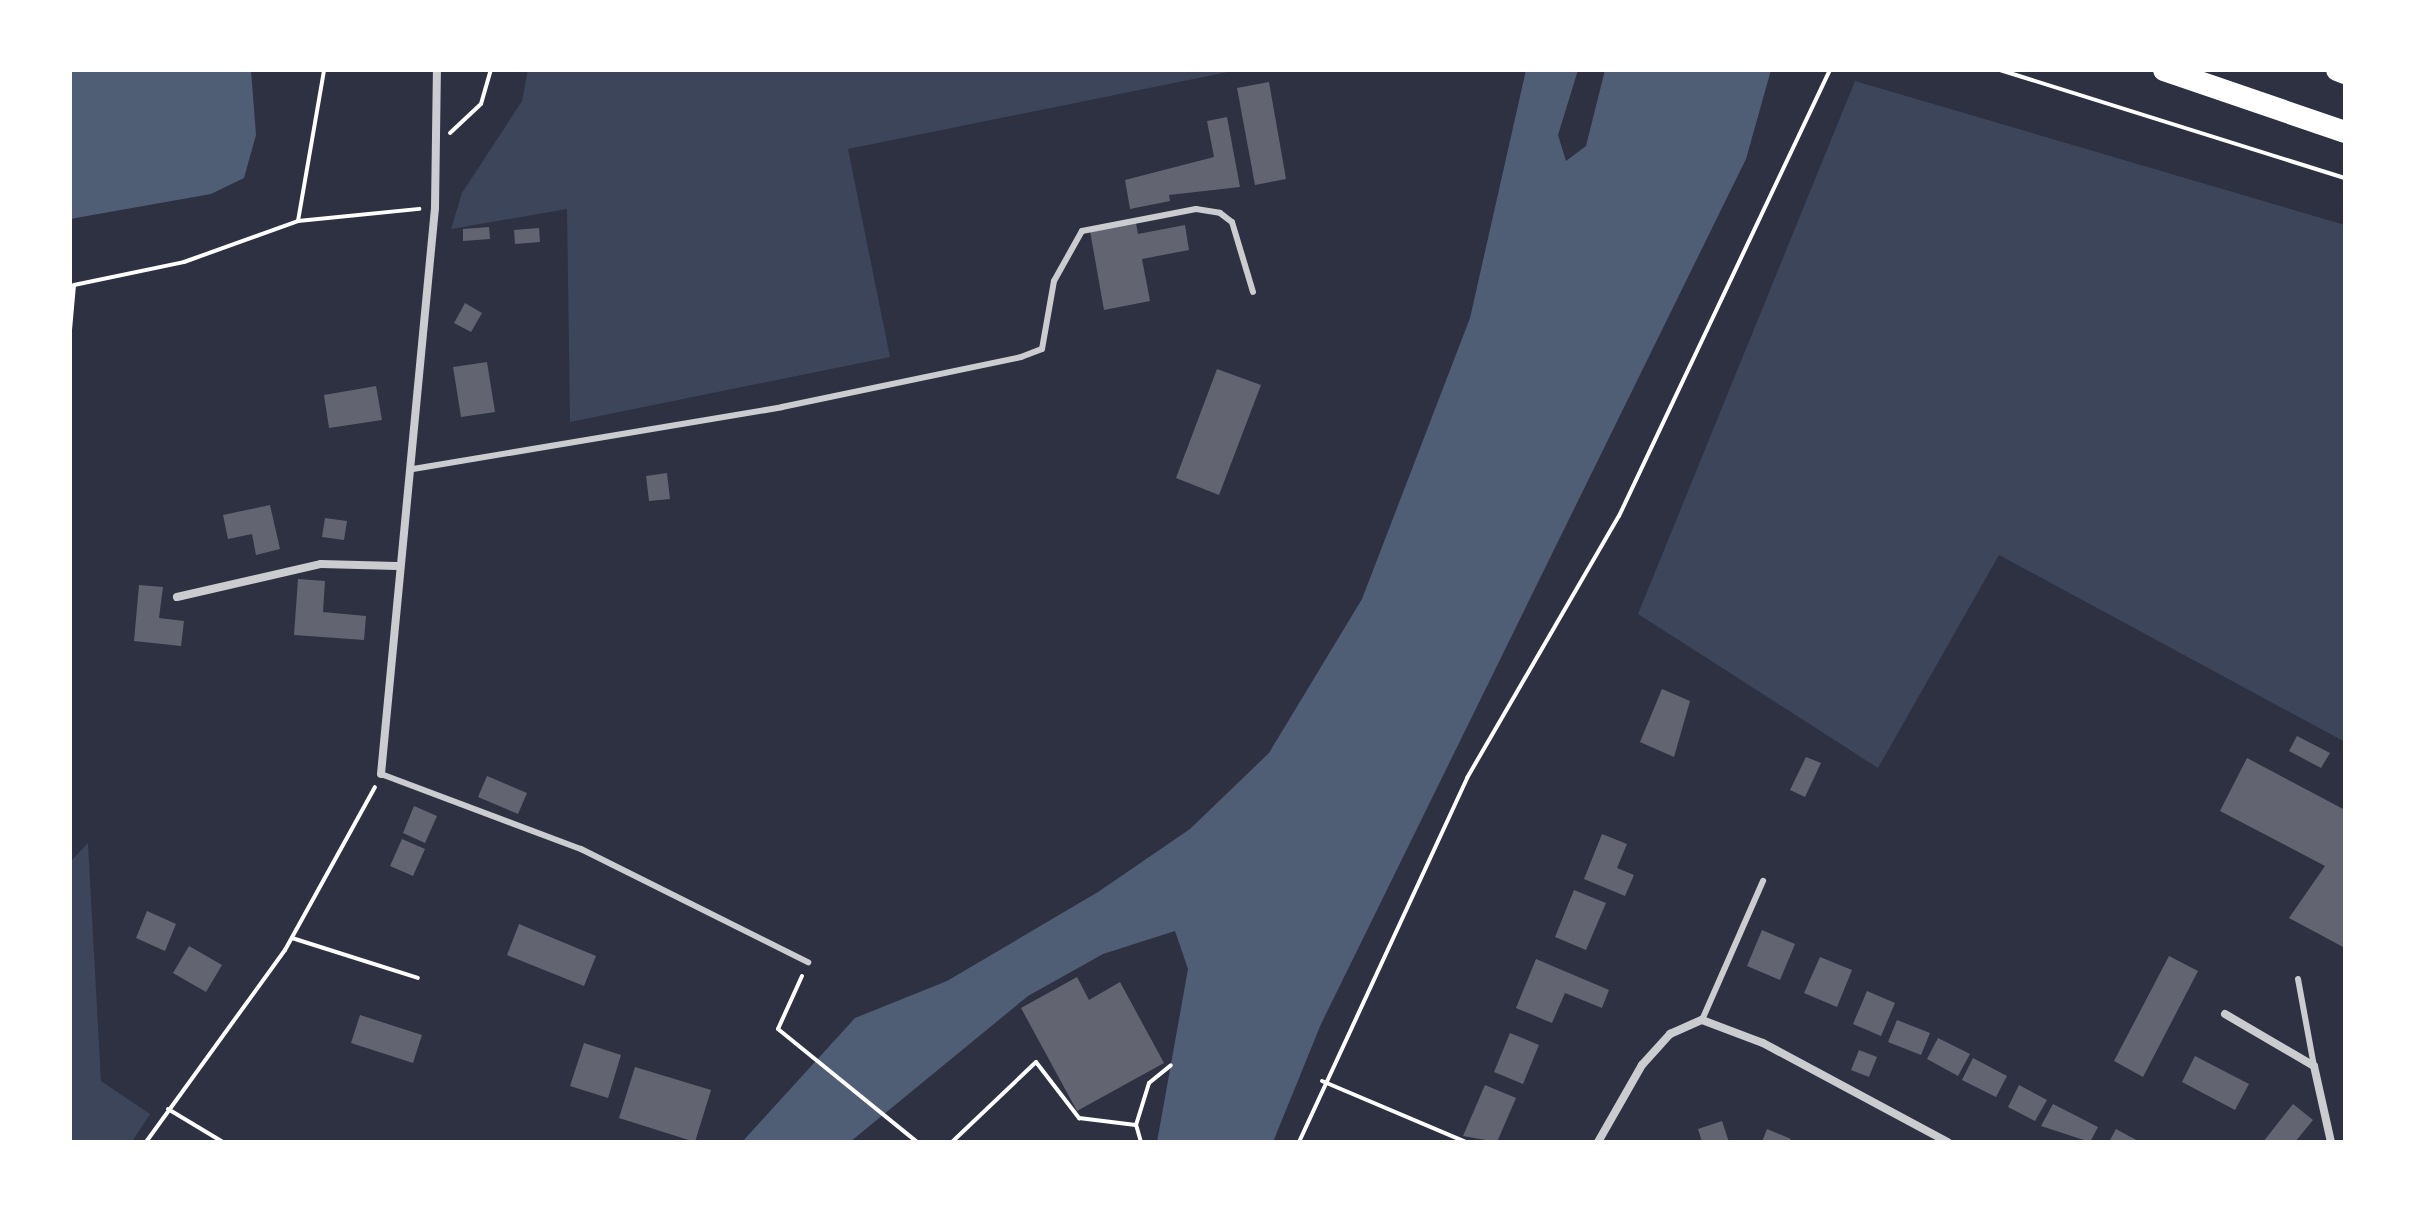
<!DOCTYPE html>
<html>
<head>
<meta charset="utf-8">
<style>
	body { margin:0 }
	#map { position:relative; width:2415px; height:1212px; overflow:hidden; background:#2d3142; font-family:Montserrat,sans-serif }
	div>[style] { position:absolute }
	.green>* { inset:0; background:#3c4559 }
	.water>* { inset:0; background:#4f5d75 }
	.building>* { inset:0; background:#626471 }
	.path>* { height:4px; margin:-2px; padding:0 2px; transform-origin:2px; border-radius:2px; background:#fff }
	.service>* { height:6px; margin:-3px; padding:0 3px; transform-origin:3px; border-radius:3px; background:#caccd0 }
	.minor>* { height:8px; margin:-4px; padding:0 4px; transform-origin:4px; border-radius:4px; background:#caccd0 }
	.motorway>* { height:22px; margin:-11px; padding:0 11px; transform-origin:11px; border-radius:11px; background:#fff }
	span { translate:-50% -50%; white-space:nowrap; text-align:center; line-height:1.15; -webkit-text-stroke:6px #fff; paint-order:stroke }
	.frame { position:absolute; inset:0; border:72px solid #fff; pointer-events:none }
</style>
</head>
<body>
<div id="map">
	<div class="green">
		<i style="clip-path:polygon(528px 70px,1238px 70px,848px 149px,890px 357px,570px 422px,567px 209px,451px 229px,462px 193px,522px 101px)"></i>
		<i style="clip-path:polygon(1855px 81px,2345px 225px,2345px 742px,1999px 555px,1878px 768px,1638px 614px)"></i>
		<i style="clip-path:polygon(88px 843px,101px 1081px,150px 1114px,132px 1142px,70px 1142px,70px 862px)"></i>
	</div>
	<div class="water">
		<i style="clip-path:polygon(70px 70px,251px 70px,256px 135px,244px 178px,211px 194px,70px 219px)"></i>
		<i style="clip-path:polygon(1526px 70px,1578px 70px,1558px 135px,1566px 161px,1586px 146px,1605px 70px,1771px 70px,1746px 159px,1321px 1024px,1273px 1142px,1157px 1142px,1188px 969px,1175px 931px,1103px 954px,1028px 996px,850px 1142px,742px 1142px,855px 1018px,947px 981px,1098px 892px,1190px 829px,1269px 753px,1362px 599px,1470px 318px)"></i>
	</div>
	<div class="building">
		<i style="clip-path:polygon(1269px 82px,1286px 179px,1255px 185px,1237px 88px)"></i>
		<i style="clip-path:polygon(1227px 117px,1240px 187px,1169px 195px,1170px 201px,1130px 209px,1125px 180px,1214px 157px,1207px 121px)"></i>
		<i style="clip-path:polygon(1136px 223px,1138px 234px,1185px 225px,1189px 250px,1142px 259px,1150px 301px,1104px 310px,1090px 231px)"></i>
		<i style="clip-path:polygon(489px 227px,490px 239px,463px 241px,463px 229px)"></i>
		<i style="clip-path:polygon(539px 228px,540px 242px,515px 244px,514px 230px)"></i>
		<i style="clip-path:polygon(465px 303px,482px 313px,471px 332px,454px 323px)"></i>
		<i style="clip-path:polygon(487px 362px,495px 412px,461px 417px,453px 367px)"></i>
		<i style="clip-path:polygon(1217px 369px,1261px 385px,1219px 495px,1176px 478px)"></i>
		<i style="clip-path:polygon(376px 386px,382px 420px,329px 428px,324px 395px)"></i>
		<i style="clip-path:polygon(667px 473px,670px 499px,649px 501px,646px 476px)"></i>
		<i style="clip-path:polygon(270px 505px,280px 549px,256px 555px,252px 534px,228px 539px,223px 515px)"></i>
		<i style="clip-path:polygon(325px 518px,347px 521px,344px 540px,322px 537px)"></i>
		<i style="clip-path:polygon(298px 579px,325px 581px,323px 612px,366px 616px,364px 640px,294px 635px)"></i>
		<i style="clip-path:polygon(139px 585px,163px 587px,159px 618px,184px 621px,181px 646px,134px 641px)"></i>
		<i style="clip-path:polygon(1662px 689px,1690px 701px,1674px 757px,1640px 742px)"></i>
		<i style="clip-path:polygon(2297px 736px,2330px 753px,2321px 768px,2289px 751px)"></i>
		<i style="clip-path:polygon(1806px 757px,1821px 763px,1805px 797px,1790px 790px)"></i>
		<i style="clip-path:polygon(2247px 758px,2345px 810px,2345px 948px,2289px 918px,2325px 866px,2220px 811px)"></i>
		<i style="clip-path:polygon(487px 776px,527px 793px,518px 814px,478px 797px)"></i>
		<i style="clip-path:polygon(414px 806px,437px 816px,425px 843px,403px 833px)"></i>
		<i style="clip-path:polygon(1602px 834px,1627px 844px,1617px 868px,1634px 875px,1625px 896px,1584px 879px)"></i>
		<i style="clip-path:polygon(402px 839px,425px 849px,413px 876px,390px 866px)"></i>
		<i style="clip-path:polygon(1574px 890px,1606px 903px,1586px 950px,1555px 937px)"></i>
		<i style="clip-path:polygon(147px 911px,176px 924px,165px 951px,136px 938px)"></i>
		<i style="clip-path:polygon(519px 924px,596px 956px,584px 986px,507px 955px)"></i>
		<i style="clip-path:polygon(1762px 930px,1795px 944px,1780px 980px,1747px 966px)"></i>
		<i style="clip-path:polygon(189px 946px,222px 965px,206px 992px,173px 973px)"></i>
		<i style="clip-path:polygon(2169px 956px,2198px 971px,2143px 1077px,2114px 1061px)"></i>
		<i style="clip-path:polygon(1820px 957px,1852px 970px,1837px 1007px,1804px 993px)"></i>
		<i style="clip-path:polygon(1536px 959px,1609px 990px,1602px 1008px,1565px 993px,1552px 1023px,1516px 1008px)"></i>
		<i style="clip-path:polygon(1077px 977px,1089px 1000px,1120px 982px,1164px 1063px,1077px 1111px,1021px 1008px)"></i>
		<i style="clip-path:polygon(1867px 991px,1895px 1003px,1881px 1036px,1853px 1024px)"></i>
		<i style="clip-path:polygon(360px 1015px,422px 1035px,413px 1063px,351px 1043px)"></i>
		<i style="clip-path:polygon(1897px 1020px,1930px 1033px,1921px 1055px,1888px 1042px)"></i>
		<i style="clip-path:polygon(1510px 1033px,1539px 1045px,1523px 1084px,1494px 1072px)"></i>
		<i style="clip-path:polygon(1938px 1038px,1970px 1054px,1958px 1076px,1927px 1059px)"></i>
		<i style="clip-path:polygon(584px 1043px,621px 1055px,608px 1098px,570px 1086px)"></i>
		<i style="clip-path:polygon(1859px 1050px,1877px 1057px,1869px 1077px,1851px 1070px)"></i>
		<i style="clip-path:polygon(2195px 1056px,2249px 1084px,2235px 1110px,2182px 1082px)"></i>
		<i style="clip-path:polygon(1973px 1058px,2007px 1076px,1996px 1097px,1962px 1080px)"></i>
		<i style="clip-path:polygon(635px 1067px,711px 1090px,695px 1142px,619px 1118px)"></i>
		<i style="clip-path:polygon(1485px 1085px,1516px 1098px,1497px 1142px,1463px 1136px)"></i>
		<i style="clip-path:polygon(2019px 1085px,2047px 1100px,2035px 1121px,2008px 1107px)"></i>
		<i style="clip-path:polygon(2053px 1104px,2098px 1127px,2090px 1142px,2041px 1126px)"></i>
		<i style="clip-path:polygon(2293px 1104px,2313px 1120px,2295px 1142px,2263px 1142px)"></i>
		<i style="clip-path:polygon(1722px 1121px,1729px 1142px,1702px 1142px,1698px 1129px)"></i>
		<i style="clip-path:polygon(1767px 1129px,1791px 1139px,1789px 1142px,1762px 1142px)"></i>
		<i style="clip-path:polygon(2116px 1129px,2140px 1142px,2109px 1142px)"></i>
	</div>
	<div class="path">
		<i style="left:2000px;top:70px;width:362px;rotate:17.4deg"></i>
		<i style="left:450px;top:133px;width:42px;rotate:-43.1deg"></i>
		<i style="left:481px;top:104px;width:35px;rotate:-74deg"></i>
		<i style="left:298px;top:221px;width:122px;rotate:-5.7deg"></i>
		<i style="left:70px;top:330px;width:45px;rotate:-84.9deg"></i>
		<i style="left:74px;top:285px;width:112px;rotate:-11.8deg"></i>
		<i style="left:184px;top:262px;width:121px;rotate:-19.8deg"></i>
		<i style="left:298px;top:221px;width:153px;rotate:-80.2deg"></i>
		<i style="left:70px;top:802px;width:30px;rotate:90deg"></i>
		<i style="left:292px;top:938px;width:132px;rotate:17.6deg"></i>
		<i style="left:802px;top:976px;width:58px;rotate:114.4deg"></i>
		<i style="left:778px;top:1029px;width:179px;rotate:39.1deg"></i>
		<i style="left:1322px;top:1081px;width:156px;rotate:23deg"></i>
		<i style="left:168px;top:1109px;width:64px;rotate:31deg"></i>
		<i style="left:146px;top:1142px;width:237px;rotate:-54.1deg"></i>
		<i style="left:285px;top:950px;width:186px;rotate:-61.1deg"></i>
		<i style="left:952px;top:1142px;width:116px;rotate:-43.6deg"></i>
		<i style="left:1036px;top:1062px;width:71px;rotate:52.5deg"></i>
		<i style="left:1079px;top:1118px;width:57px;rotate:7deg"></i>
		<i style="left:1141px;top:1142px;width:18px;rotate:-106deg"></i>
		<i style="left:1136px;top:1125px;width:44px;rotate:-72.8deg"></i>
		<i style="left:1149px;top:1083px;width:28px;rotate:-39deg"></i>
		<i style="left:1299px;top:1142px;width:401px;rotate:-65.2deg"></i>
		<i style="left:1467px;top:778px;width:303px;rotate:-59.9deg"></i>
		<i style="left:1619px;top:516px;width:493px;rotate:-64.7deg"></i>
	</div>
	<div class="service">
		<i style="left:413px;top:469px;width:374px;rotate:-9.5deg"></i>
		<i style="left:782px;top:407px;width:244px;rotate:-11.8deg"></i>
		<i style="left:1021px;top:357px;width:22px;rotate:-21deg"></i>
		<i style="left:1042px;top:349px;width:69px;rotate:-80deg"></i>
		<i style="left:1054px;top:281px;width:57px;rotate:-60.8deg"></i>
		<i style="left:1082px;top:231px;width:116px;rotate:-10.9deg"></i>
		<i style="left:1196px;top:209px;width:24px;rotate:9deg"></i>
		<i style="left:1220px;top:213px;width:15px;rotate:37deg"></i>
		<i style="left:1232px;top:222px;width:73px;rotate:73.3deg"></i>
		<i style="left:381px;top:774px;width:214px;rotate:20.6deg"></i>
		<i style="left:581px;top:849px;width:254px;rotate:26.5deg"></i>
		<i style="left:2298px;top:979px;width:88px;rotate:79.6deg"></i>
		<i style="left:1702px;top:1020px;width:152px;rotate:-66.3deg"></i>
	</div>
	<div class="minor">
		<i style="left:177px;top:597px;width:148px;rotate:-12.9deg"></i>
		<i style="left:321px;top:564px;width:76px;rotate:1.5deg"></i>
		<i style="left:381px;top:774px;width:569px;rotate:-84.55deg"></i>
		<i style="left:435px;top:208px;width:138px;rotate:-89.2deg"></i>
		<i style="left:2225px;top:1014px;width:103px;rotate:30.3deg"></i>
		<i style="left:2314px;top:1066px;width:78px;rotate:77.4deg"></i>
		<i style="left:1598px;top:1142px;width:89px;rotate:-60.3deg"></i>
		<i style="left:1642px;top:1065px;width:42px;rotate:-47.9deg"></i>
		<i style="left:1670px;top:1034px;width:35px;rotate:-24deg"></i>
		<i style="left:1702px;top:1020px;width:65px;rotate:20.7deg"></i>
		<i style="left:1763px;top:1043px;width:210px;rotate:28.2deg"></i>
	</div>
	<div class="motorway">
		<i style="left:2164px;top:70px;width:191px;rotate:18.9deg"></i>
		<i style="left:2337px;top:70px;width:9px;rotate:21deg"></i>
	</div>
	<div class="frame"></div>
</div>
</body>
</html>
